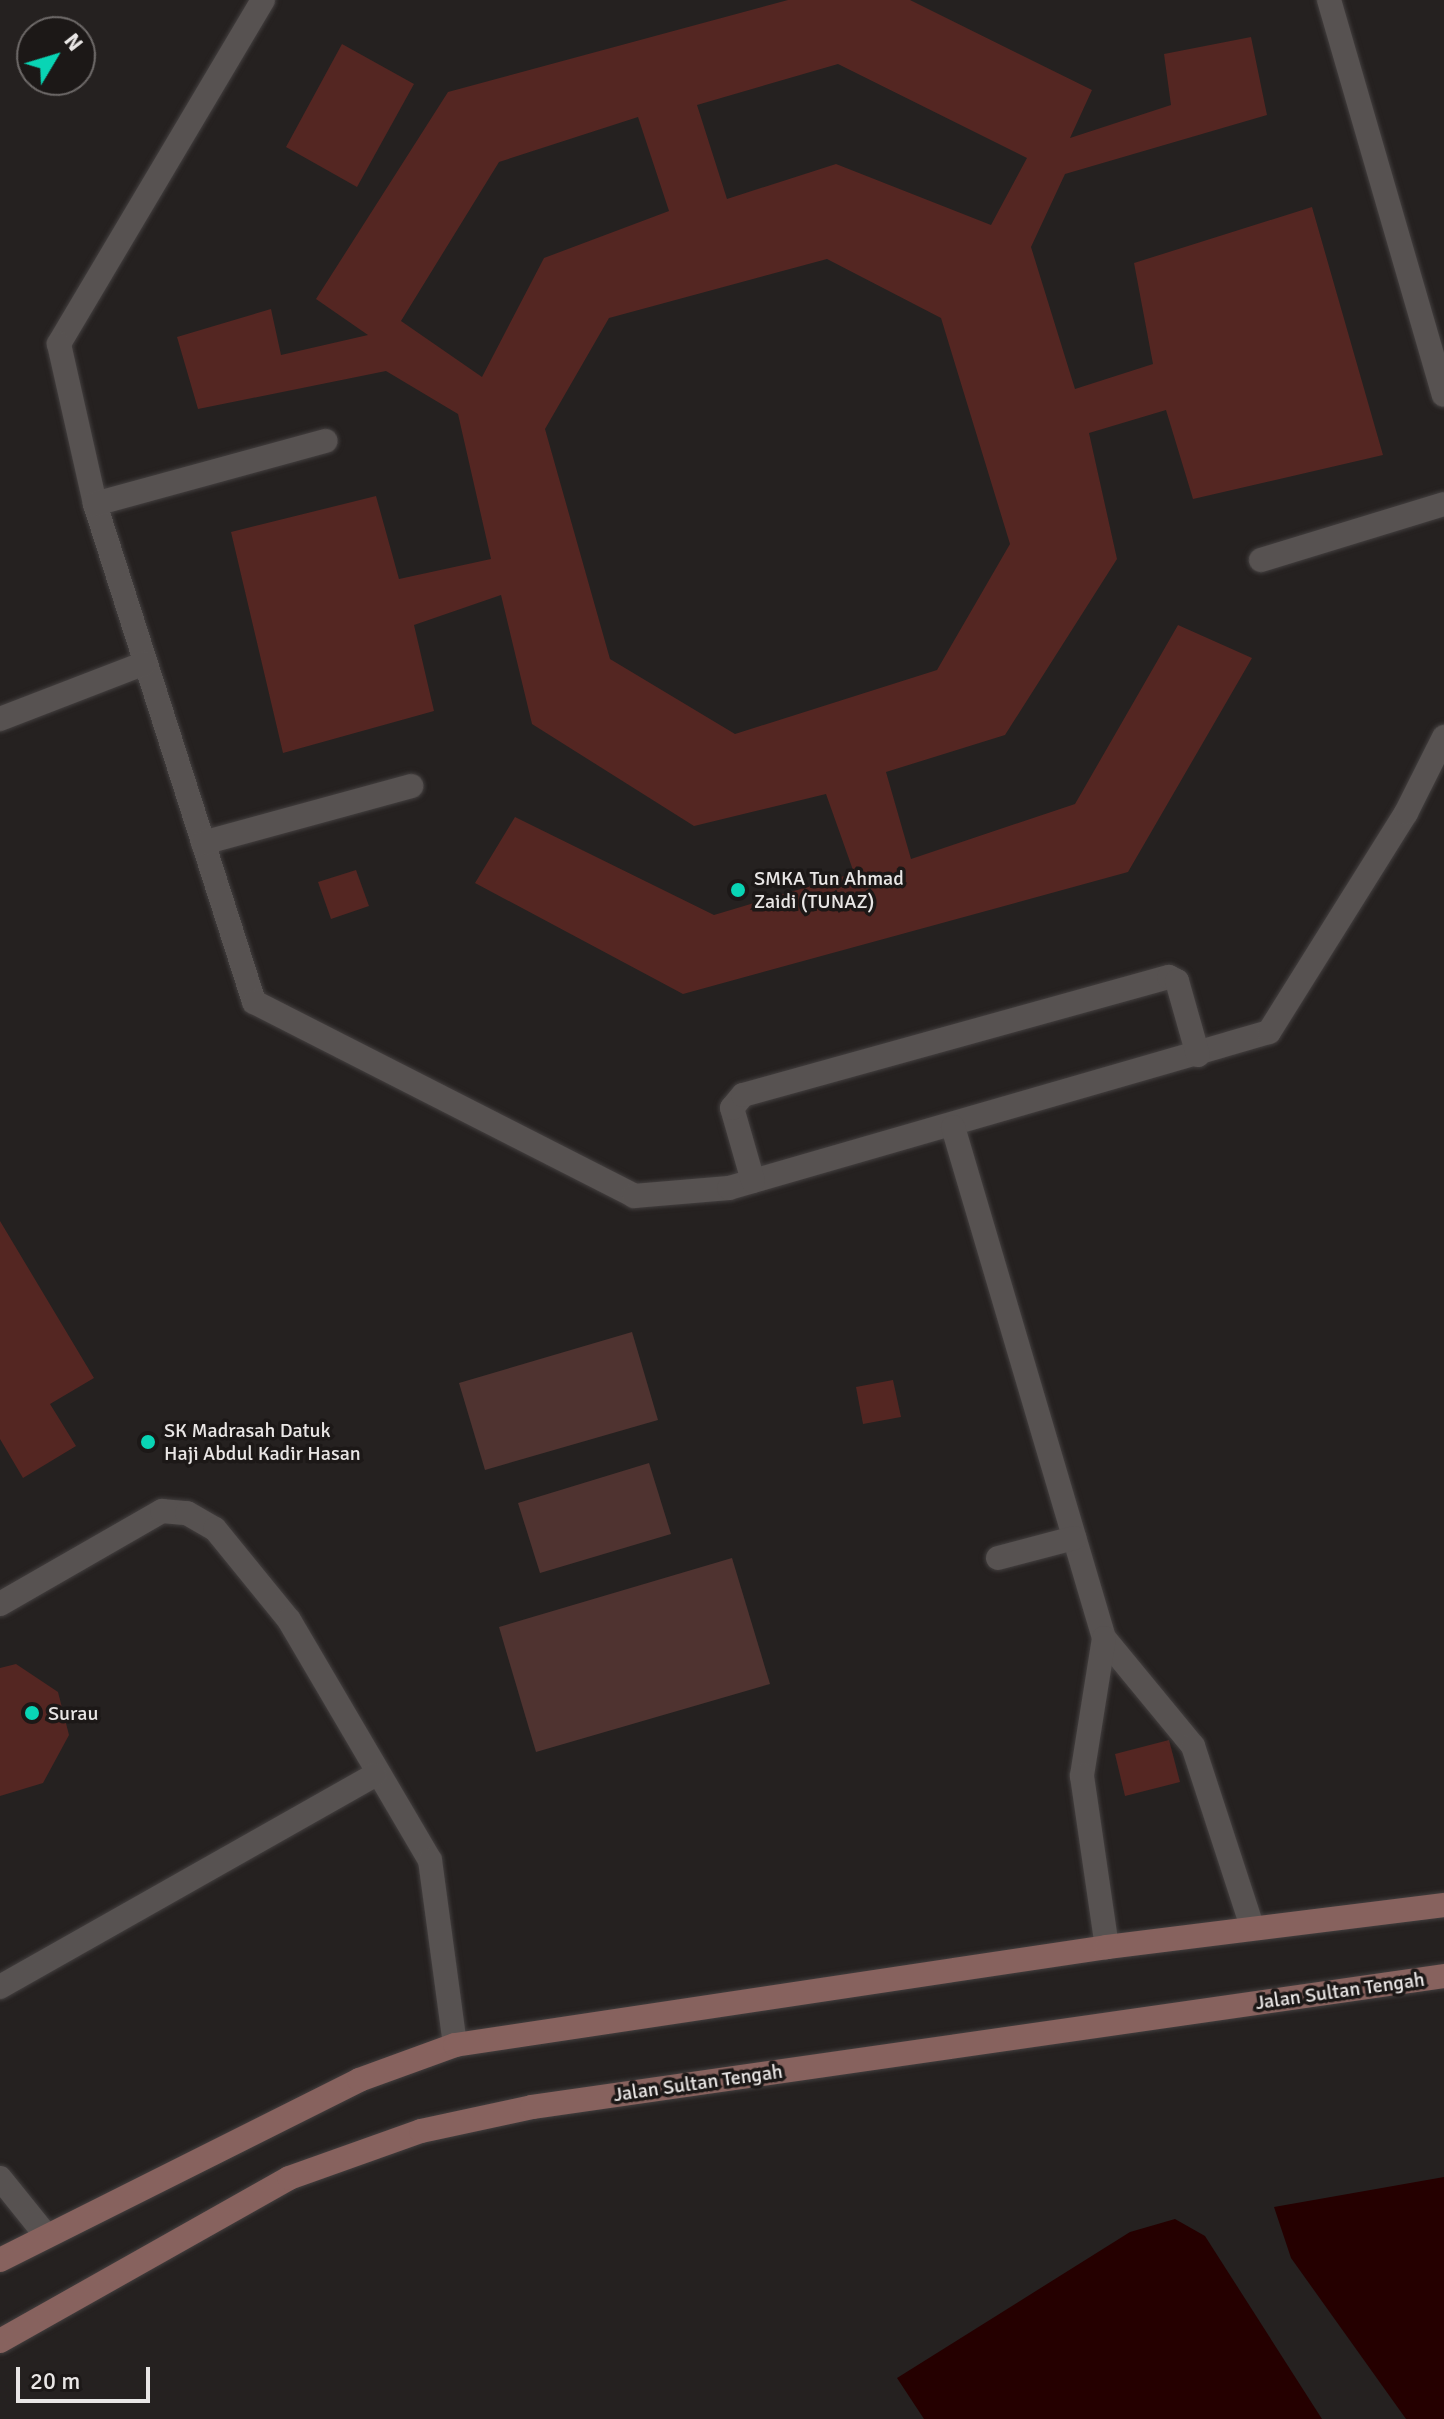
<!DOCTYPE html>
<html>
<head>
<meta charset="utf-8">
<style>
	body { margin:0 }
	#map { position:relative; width:1444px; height:2419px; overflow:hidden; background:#252120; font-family:Signika,sans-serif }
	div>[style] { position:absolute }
	.green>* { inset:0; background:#4f3330 }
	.water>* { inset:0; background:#250000 }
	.building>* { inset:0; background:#542622 }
	.roads { filter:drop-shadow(0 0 2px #433f3f) drop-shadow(0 0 2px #433f3f) }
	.lane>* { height:24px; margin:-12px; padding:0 12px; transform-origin:12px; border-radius:12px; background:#575251 }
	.secondary>* { height:24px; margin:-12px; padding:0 12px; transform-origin:12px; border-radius:12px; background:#87625e }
	.dots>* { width:22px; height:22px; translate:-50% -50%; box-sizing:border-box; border:4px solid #1c1817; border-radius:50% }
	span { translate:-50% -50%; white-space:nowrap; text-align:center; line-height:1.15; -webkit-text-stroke:7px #1c1817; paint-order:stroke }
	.poi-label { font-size:20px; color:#e9e6e5 }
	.left { translate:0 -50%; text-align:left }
	.street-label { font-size:20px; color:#e9e6e5 }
	.north { position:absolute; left:16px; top:16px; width:80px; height:80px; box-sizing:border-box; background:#1c1817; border:2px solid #6e6a69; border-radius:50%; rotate:52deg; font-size:22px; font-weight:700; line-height:32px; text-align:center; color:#e9e6e5 }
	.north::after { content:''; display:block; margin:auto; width:28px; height:36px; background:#09d5b5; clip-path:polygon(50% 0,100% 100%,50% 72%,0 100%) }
	.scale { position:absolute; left:16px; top:2367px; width:134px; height:36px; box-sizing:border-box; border:4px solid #e9e6e5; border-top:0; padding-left:10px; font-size:24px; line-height:28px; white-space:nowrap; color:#e9e6e5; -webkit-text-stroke:6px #1c1817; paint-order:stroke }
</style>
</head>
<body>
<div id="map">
	<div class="green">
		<i style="clip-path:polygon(632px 1332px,658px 1420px,485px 1470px,459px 1383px)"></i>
		<i style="clip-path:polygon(649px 1463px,671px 1534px,540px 1573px,518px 1503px)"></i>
		<i style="clip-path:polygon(732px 1558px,770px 1684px,536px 1752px,499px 1627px)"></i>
	</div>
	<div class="water">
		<i style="clip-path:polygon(1444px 2177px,1444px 2419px,1406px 2419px,1291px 2258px,1274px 2207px)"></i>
		<i style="clip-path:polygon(1175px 2219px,1205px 2236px,1322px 2419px,924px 2419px,897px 2378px,1130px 2232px)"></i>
	</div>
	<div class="building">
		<i style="clip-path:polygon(evenodd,788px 0,910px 0,1092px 90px,1070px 138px,1171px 105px,1164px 54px,1251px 37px,1267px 115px,1065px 174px,1031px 247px,1075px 389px,1153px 364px,1134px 263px,1312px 207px,1383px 455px,1193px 499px,1166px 410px,1089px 433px,1117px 559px,1005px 735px,886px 772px,911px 859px,1075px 804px,1178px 625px,1252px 658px,1128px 872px,683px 994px,475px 883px,515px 817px,714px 915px,854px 873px,826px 794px,694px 826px,532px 724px,501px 595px,414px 625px,434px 711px,283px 753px,231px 532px,376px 496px,399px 579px,491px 559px,458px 414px,386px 371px,198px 409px,177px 337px,271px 309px,281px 355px,368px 335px,316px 299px,448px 92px,788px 0,838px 64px,1027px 158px,991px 225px,836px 164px,727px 199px,697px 105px,838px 64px,788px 0,638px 117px,669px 211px,544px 258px,482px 377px,401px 321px,499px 162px,638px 117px,788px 0,827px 259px,941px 318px,1010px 544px,937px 670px,735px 734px,610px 659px,545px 429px,609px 318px,827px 259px)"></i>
		<i style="clip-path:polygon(342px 44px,414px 84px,357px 187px,286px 147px)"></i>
		<i style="clip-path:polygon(356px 870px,369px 906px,331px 919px,318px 882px)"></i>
		<i style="clip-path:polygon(0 1221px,94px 1378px,50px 1404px,76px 1446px,23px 1478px,0 1439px)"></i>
		<i style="clip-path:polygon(893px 1380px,901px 1417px,863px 1424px,856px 1387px)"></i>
		<i style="clip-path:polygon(16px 1664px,58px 1692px,69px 1735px,43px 1783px,0 1796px,0 1668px)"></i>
		<i style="clip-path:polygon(1169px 1740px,1180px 1782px,1125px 1796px,1115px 1754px)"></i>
	</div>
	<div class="roads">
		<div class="lane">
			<i style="left:263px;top:0;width:400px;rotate:120.7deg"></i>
			<i style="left:59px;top:344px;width:164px;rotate:77.3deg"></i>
			<i style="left:95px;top:504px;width:523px;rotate:72.29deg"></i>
			<i style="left:254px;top:1002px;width:427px;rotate:27deg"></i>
			<i style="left:634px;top:1196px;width:95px;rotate:-4.8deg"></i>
			<i style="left:729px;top:1188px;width:562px;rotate:-16.11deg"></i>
			<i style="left:1269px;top:1032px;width:258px;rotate:-58deg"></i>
			<i style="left:1406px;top:813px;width:85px;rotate:-63.4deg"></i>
			<i style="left:1329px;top:0;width:411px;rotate:73.8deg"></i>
			<i style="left:95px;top:504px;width:239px;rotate:-15.3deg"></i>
			<i style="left:1261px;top:560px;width:191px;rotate:-17deg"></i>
			<i style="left:0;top:719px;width:155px;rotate:-21.1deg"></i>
			<i style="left:203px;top:843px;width:216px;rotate:-15.3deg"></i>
			<i style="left:953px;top:1127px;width:533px;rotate:73.54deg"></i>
			<i style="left:1104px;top:1638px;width:140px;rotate:50.5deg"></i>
			<i style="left:1193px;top:1746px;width:190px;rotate:71.9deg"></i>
			<i style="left:753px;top:1181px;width:76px;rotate:-106deg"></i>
			<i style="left:732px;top:1108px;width:17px;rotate:-50deg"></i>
			<i style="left:743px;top:1095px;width:442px;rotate:-15.5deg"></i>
			<i style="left:1169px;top:977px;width:9px;rotate:27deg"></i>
			<i style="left:1177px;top:981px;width:77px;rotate:74.2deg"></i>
			<i style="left:998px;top:1558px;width:79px;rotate:-14.7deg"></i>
			<i style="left:0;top:1604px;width:187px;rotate:-29.9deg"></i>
			<i style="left:162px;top:1511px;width:25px;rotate:5deg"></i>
			<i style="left:187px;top:1513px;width:32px;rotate:30deg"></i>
			<i style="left:215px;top:1529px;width:117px;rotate:50.9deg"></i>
			<i style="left:289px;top:1620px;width:278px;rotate:59.6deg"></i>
			<i style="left:430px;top:1860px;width:187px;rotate:82.3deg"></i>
			<i style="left:1104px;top:1638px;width:140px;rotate:99.1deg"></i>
			<i style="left:1082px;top:1776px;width:173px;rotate:81.7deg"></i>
			<i style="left:0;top:1987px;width:430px;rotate:-29.5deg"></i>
			<i style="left:0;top:2178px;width:72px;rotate:51.2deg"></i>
		</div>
		<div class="secondary">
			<i style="left:0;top:2260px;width:402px;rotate:-26.6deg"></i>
			<i style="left:359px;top:2080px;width:102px;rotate:-20deg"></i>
			<i style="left:455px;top:2045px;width:659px;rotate:-8.55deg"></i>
			<i style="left:1107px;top:1947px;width:340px;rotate:-7.1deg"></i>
			<i style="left:0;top:2341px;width:332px;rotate:-29.4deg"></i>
			<i style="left:289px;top:2178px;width:140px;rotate:-19.6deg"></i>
			<i style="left:421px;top:2131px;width:114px;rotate:-12.2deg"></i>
			<i style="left:532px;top:2107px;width:921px;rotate:-8.17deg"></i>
		</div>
	</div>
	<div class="dots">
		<i style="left:738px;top:890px;background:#09d5b5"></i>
		<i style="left:148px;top:1442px;background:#09d5b5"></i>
		<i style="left:32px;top:1713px;background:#09d5b5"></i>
	</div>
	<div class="poi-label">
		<span class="left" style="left:754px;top:890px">SMKA Tun Ahmad<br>Zaidi (TUNAZ)</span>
		<span class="left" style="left:164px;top:1442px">SK Madrasah Datuk<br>Haji Abdul Kadir Hasan</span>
		<span class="left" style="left:48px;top:1713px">Surau</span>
	</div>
	<div class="street-label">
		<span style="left:1340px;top:1991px;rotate:-8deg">Jalan Sultan Tengah</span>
		<span style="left:698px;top:2083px;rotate:-8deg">Jalan Sultan Tengah</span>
	</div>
	<div class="north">N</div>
	<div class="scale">20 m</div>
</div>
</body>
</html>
